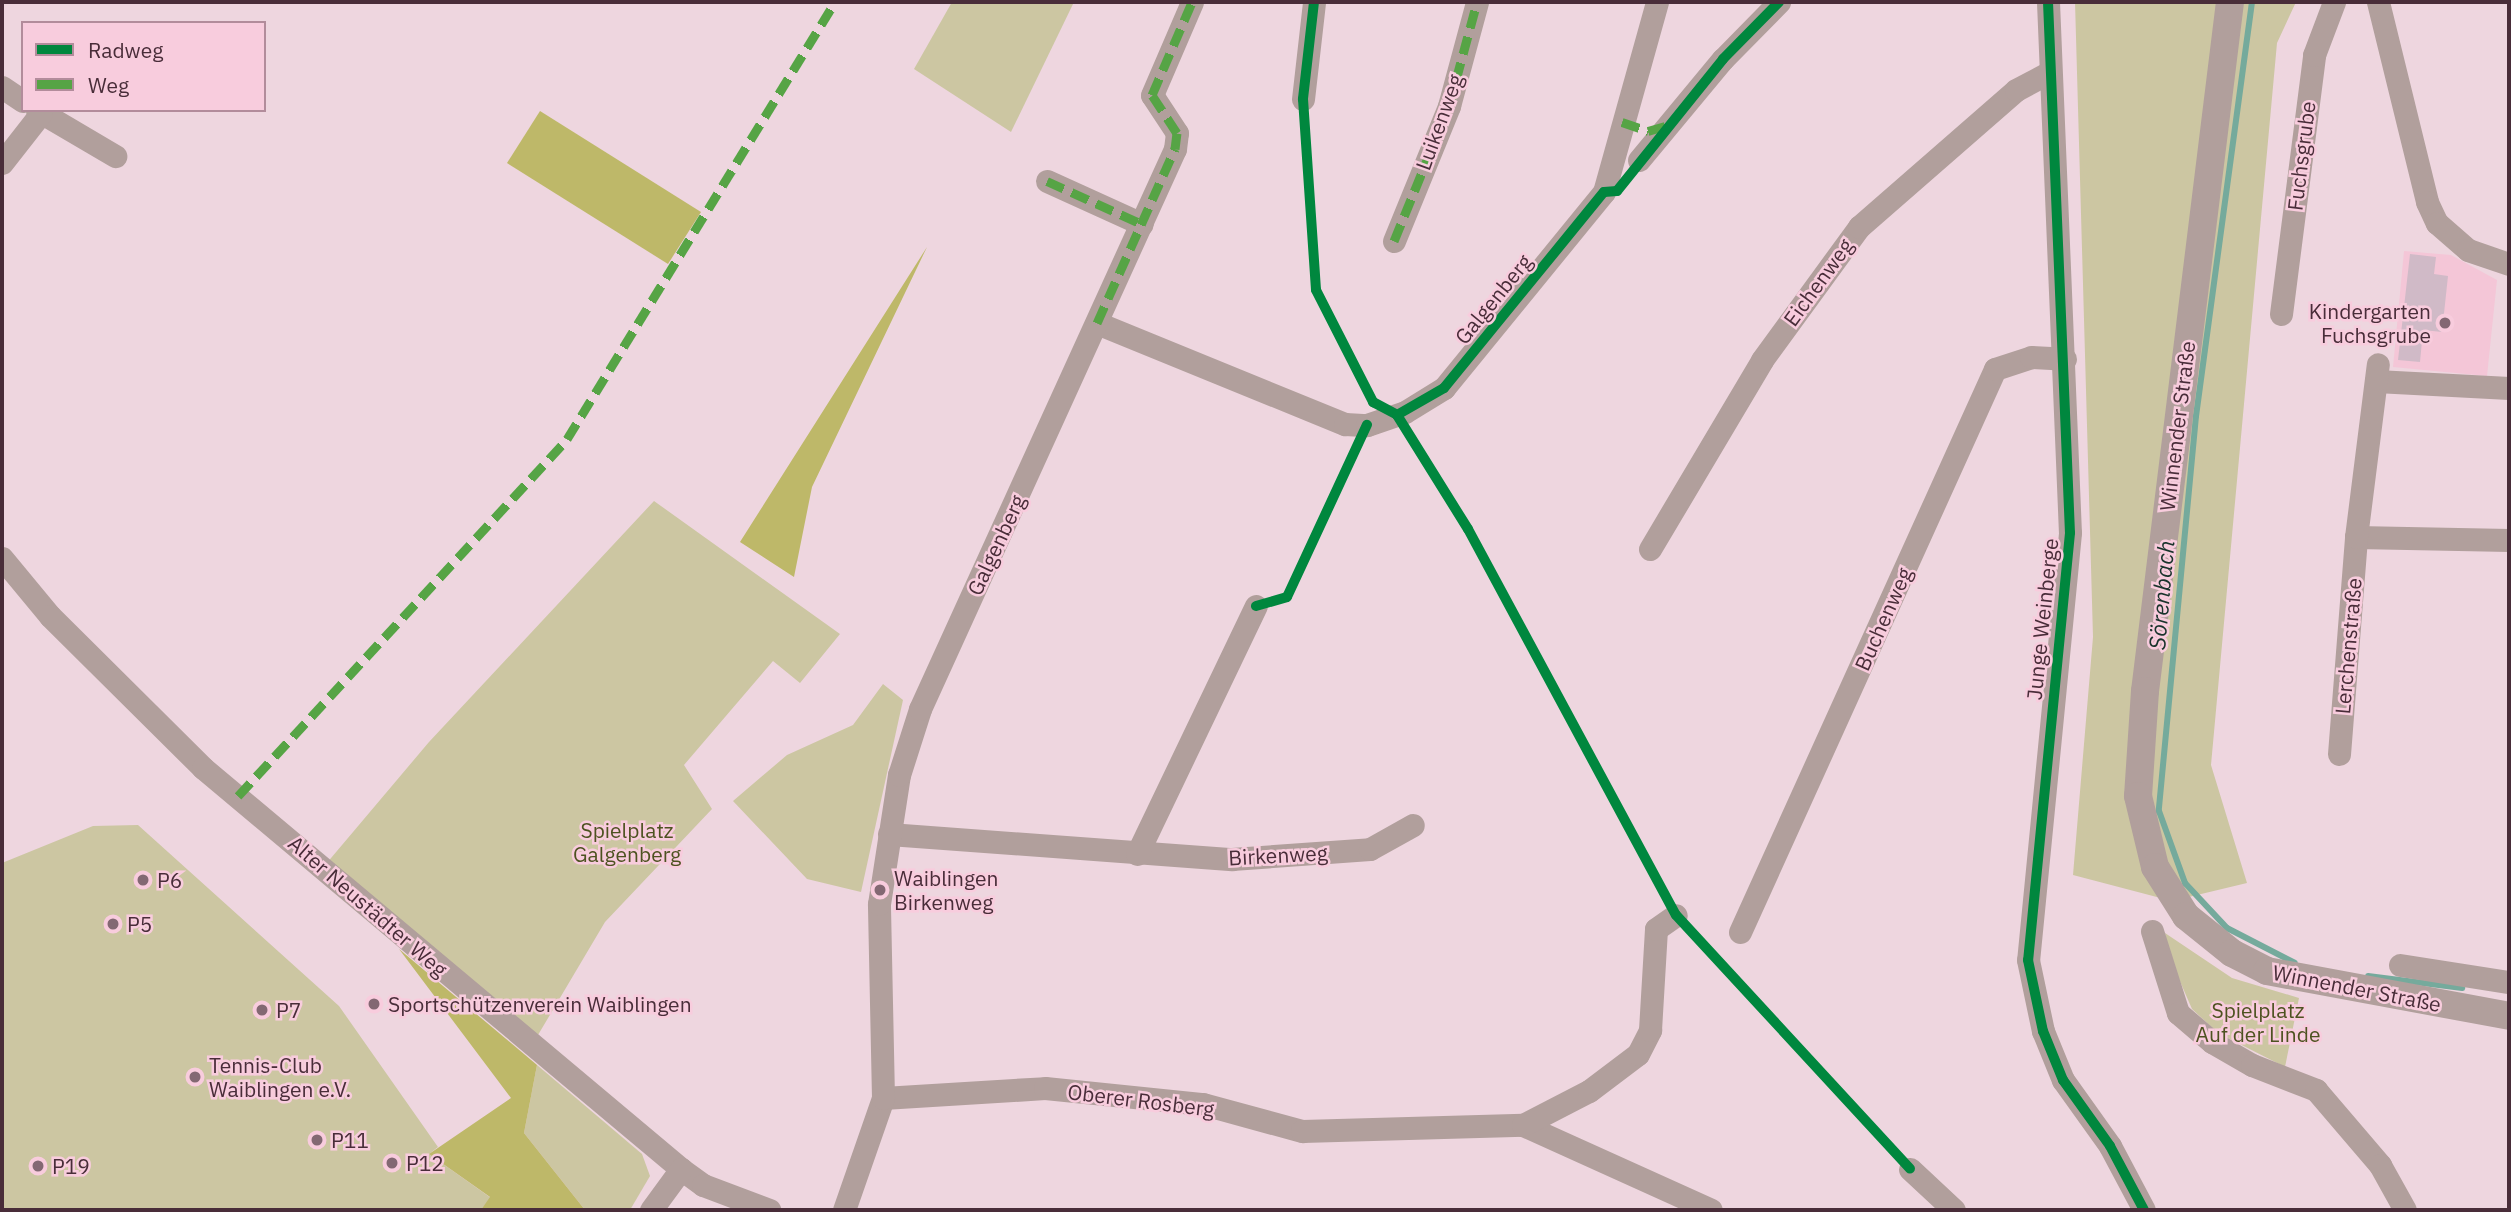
<!DOCTYPE html>
<html>
<head>
<meta charset="utf-8">
<style>
	body { margin:0 }
	#map { position:relative; width:2511px; height:1212px; overflow:hidden; background:#eed6df; font-family:"IBM Plex Sans",sans-serif }
	div>[style] { position:absolute }
	.built>* { inset:0; background:#f4c6d7 }
	.green>* { inset:0; background:#ccc6a2 }
	.forest>* { inset:0; background:#beb869 }
	.stream>* { height:6px; margin:-3px; padding:0 3px; transform-origin:3px; border-radius:3px; background:#75aa9c }
	.building>* { inset:0; background:#d0bac7 }
	.minor>* { height:23px; margin:-11.5px; padding:0 11.5px; transform-origin:11.5px; border-radius:11.5px; background:#b19f9c }
	.tertiary>* { height:28px; margin:-14px; padding:0 14px; transform-origin:14px; border-radius:14px; background:#b19f9c }
	.quiet>* { height:9px; margin-top:-4.5px; transform-origin:0; background:repeating-linear-gradient(90deg,#56a445 0 18px,transparent 0 27px) }
	.cycleway>* { height:10px; margin:-5px; padding:0 5px; transform-origin:5px; border-radius:5px; background:#00873e }
	.dots>* { width:19px; height:19px; translate:-50% -50%; box-sizing:border-box; border:4px solid #f8ccdd; border-radius:50% }
	span { translate:-50% -50%; white-space:nowrap; text-align:center; line-height:1.15; -webkit-text-stroke:5px #f8ccdd; paint-order:stroke }
	.street-label { font-size:21px; color:#492d39 }
	.poi-label { font-size:21px; color:#492d39 }
	.right { translate:-100% -50%; text-align:right }
	.left { translate:0 -50%; text-align:left }
	.park-label { font-size:21px; color:#4d5220 }
	.water-label { font-size:23px; color:#19342c; font-style:italic }
	.frame { position:absolute; inset:0; border:4px solid #492d39; pointer-events:none }
	.legend { position:absolute; left:21px; top:21px; width:245px; height:91px; box-sizing:border-box; background:#f8ccdd; border:2px solid #b28c9b; margin:0; padding:9px 12px; list-style:none; font-size:21px; color:#492d39 }
	.legend li { display:flex; align-items:center; gap:14px; height:35px }
	.legend b { width:35px; border:2px solid #b28c9b }
</style>
</head>
<body>
<div id="map">
	<div class="built">
		<i style="clip-path:polygon(2404px 251px,2451px 255px,2497px 280px,2487px 376px,2393px 367px)"></i>
	</div>
	<div class="green">
		<i style="clip-path:polygon(952px 2px,1074px 2px,1011px 132px,914px 69px)"></i>
		<i style="clip-path:polygon(2075px 2px,2296px 2px,2277px 43px,2211px 765px,2247px 883px,2172px 901px,2073px 875px,2093px 637px)"></i>
		<i style="clip-path:polygon(654px 501px,840px 634px,800px 683px,773px 661px,684px 765px,712px 809px,605px 922px,538px 1035px,326px 864px,429px 742px)"></i>
		<i style="clip-path:polygon(883px 684px,903px 700px,861px 892px,807px 879px,733px 801px,787px 755px,853px 725px)"></i>
		<i style="clip-path:polygon(138px 825px,339px 1006px,438px 1147px,429px 1154px,491px 1198px,481px 1210px,2px 1210px,2px 863px,93px 826px)"></i>
		<i style="clip-path:polygon(2165px 933px,2232px 978px,2299px 998px,2285px 1067px,2218px 1033px,2192px 1009px,2169px 956px)"></i>
		<i style="clip-path:polygon(537px 1065px,642px 1154px,650px 1176px,630px 1210px,585px 1210px,524px 1133px)"></i>
	</div>
	<div class="forest">
		<i style="clip-path:polygon(540px 111px,701px 212px,668px 264px,507px 163px)"></i>
		<i style="clip-path:polygon(927px 247px,812px 487px,794px 577px,740px 542px)"></i>
		<i style="clip-path:polygon(399px 949px,537px 1065px,524px 1133px,585px 1210px,481px 1210px,490px 1197px,429px 1154px,511px 1098px)"></i>
	</div>
	<div class="stream">
		<i style="left:2252px;top:2px;width:418px;rotate:97.7deg"></i>
		<i style="left:2196px;top:416px;width:397px;rotate:95.4deg"></i>
		<i style="left:2159px;top:811px;width:77px;rotate:70.1deg"></i>
		<i style="left:2185px;top:883px;width:62px;rotate:47deg"></i>
		<i style="left:2227px;top:928px;width:76px;rotate:27.2deg"></i>
		<i style="left:2368px;top:976px;width:95px;rotate:7.3deg"></i>
	</div>
	<div class="building">
		<i style="clip-path:polygon(2410px 254px,2436px 257px,2434px 274px,2448px 276px,2442px 332px,2423px 330px,2420px 362px,2398px 360px)"></i>
	</div>
	<div class="minor">
		<i style="left:2048px;top:2px;width:531px;rotate:87.63deg"></i>
		<i style="left:2070px;top:533px;width:429px;rotate:95.6deg"></i>
		<i style="left:2028px;top:960px;width:73px;rotate:78.1deg"></i>
		<i style="left:2043px;top:1031px;width:53px;rotate:67.8deg"></i>
		<i style="left:2063px;top:1080px;width:81px;rotate:54.5deg"></i>
		<i style="left:2110px;top:1146px;width:72px;rotate:62deg"></i>
		<i style="left:2378px;top:2px;width:206px;rotate:76.2deg"></i>
		<i style="left:2427px;top:202px;width:23px;rotate:65deg"></i>
		<i style="left:2437px;top:223px;width:41px;rotate:41.1deg"></i>
		<i style="left:2468px;top:250px;width:43px;rotate:18.9deg"></i>
		<i style="left:2px;top:87px;width:25px;rotate:34deg"></i>
		<i style="left:1303px;top:99px;width:98px;rotate:-83.5deg"></i>
		<i style="left:37px;top:110px;width:91px;rotate:30.5deg"></i>
		<i style="left:1639px;top:160px;width:131px;rotate:-50.3deg"></i>
		<i style="left:1723px;top:59px;width:80px;rotate:-45.5deg"></i>
		<i style="left:2px;top:163px;width:63px;rotate:-52deg"></i>
		<i style="left:1047px;top:181px;width:104px;rotate:24.4deg"></i>
		<i style="left:1394px;top:241px;width:146px;rotate:-67.8deg"></i>
		<i style="left:1449px;top:106px;width:108px;rotate:-74.9deg"></i>
		<i style="left:2281px;top:314px;width:261px;rotate:-82.7deg"></i>
		<i style="left:2314px;top:55px;width:57px;rotate:-69.3deg"></i>
		<i style="left:1097px;top:323px;width:268px;rotate:22.2deg"></i>
		<i style="left:1345px;top:424px;width:22px;rotate:3deg"></i>
		<i style="left:1367px;top:425px;width:40px;rotate:-18.9deg"></i>
		<i style="left:1405px;top:412px;width:46px;rotate:-31.6deg"></i>
		<i style="left:1444px;top:388px;width:253px;rotate:-50.8deg"></i>
		<i style="left:1604px;top:192px;width:197px;rotate:-74.4deg"></i>
		<i style="left:2376px;top:381px;width:133px;rotate:3deg"></i>
		<i style="left:2356px;top:537px;width:153px;rotate:1.1deg"></i>
		<i style="left:1650px;top:549px;width:220px;rotate:-59.3deg"></i>
		<i style="left:1762px;top:360px;width:165px;rotate:-53.9deg"></i>
		<i style="left:1859px;top:227px;width:208px;rotate:-41.1deg"></i>
		<i style="left:2016px;top:90px;width:38px;rotate:-28deg"></i>
		<i style="left:2px;top:558px;width:75px;rotate:50.4deg"></i>
		<i style="left:50px;top:616px;width:216px;rotate:44.8deg"></i>
		<i style="left:203px;top:768px;width:624px;rotate:39.99deg"></i>
		<i style="left:681px;top:1169px;width:27px;rotate:36deg"></i>
		<i style="left:703px;top:1185px;width:71px;rotate:20.7deg"></i>
		<i style="left:2339px;top:754px;width:218px;rotate:-85.5deg"></i>
		<i style="left:2356px;top:537px;width:174px;rotate:-82.8deg"></i>
		<i style="left:889px;top:834px;width:344px;rotate:4.2deg"></i>
		<i style="left:1232px;top:859px;width:138px;rotate:-4.1deg"></i>
		<i style="left:1370px;top:849px;width:49px;rotate:-29.2deg"></i>
		<i style="left:1137px;top:854px;width:275px;rotate:-64.4deg"></i>
		<i style="left:2152px;top:931px;width:86px;rotate:72.4deg"></i>
		<i style="left:2178px;top:1013px;width:45px;rotate:40.5deg"></i>
		<i style="left:2212px;top:1042px;width:46px;rotate:29.9deg"></i>
		<i style="left:2252px;top:1065px;width:69px;rotate:21.3deg"></i>
		<i style="left:2316px;top:1090px;width:99px;rotate:49.5deg"></i>
		<i style="left:2380px;top:1165px;width:51px;rotate:60.9deg"></i>
		<i style="left:1740px;top:932px;width:618px;rotate:-65.63deg"></i>
		<i style="left:1995px;top:369px;width:38px;rotate:-18deg"></i>
		<i style="left:2031px;top:357px;width:34px;rotate:3deg"></i>
		<i style="left:2400px;top:965px;width:110px;rotate:8.9deg"></i>
		<i style="left:883px;top:1098px;width:162px;rotate:-3.5deg"></i>
		<i style="left:1045px;top:1088px;width:159px;rotate:5.8deg"></i>
		<i style="left:1203px;top:1104px;width:103px;rotate:15.3deg"></i>
		<i style="left:1302px;top:1131px;width:221px;rotate:-1.6deg"></i>
		<i style="left:1523px;top:1125px;width:206px;rotate:24.3deg"></i>
		<i style="left:1523px;top:1125px;width:74px;rotate:-27.3deg"></i>
		<i style="left:1589px;top:1091px;width:61px;rotate:-37.1deg"></i>
		<i style="left:1638px;top:1054px;width:27px;rotate:-63deg"></i>
		<i style="left:1650px;top:1030px;width:101px;rotate:-86.6deg"></i>
		<i style="left:1656px;top:929px;width:24px;rotate:-35deg"></i>
		<i style="left:1910px;top:1169px;width:60px;rotate:43deg"></i>
		<i style="left:651px;top:1210px;width:51px;rotate:-53.8deg"></i>
		<i style="left:844px;top:1210px;width:119px;rotate:-70.8deg"></i>
		<i style="left:883px;top:1098px;width:194px;rotate:-91.2deg"></i>
		<i style="left:879px;top:904px;width:131px;rotate:-81.2deg"></i>
		<i style="left:899px;top:775px;width:69px;rotate:-72.3deg"></i>
		<i style="left:920px;top:709px;width:615px;rotate:-65.52deg"></i>
		<i style="left:1175px;top:149px;width:16px;rotate:-83deg"></i>
		<i style="left:1177px;top:133px;width:45px;rotate:-123.3deg"></i>
		<i style="left:1152px;top:95px;width:101px;rotate:-66.7deg"></i>
	</div>
	<div class="tertiary">
		<i style="left:2230px;top:2px;width:694px;rotate:97.03deg"></i>
		<i style="left:2145px;top:691px;width:105px;rotate:93.8deg"></i>
		<i style="left:2138px;top:796px;width:73px;rotate:76.5deg"></i>
		<i style="left:2155px;top:867px;width:58px;rotate:57.7deg"></i>
		<i style="left:2186px;top:916px;width:59px;rotate:38.8deg"></i>
		<i style="left:2232px;top:953px;width:39px;rotate:27deg"></i>
		<i style="left:2267px;top:971px;width:246px;rotate:10.5deg"></i>
	</div>
	<div class="quiet">
		<i style="left:1622px;top:122px;width:28px;rotate:19deg"></i>
		<i style="left:1648px;top:131px;width:18px;rotate:-16deg"></i>
		<i style="left:1047px;top:181px;width:104px;rotate:24.4deg"></i>
		<i style="left:1394px;top:241px;width:146px;rotate:-67.8deg"></i>
		<i style="left:1449px;top:106px;width:108px;rotate:-74.9deg"></i>
		<i style="left:1097px;top:323px;width:191px;rotate:-65.9deg"></i>
		<i style="left:1175px;top:149px;width:16px;rotate:-83deg"></i>
		<i style="left:1177px;top:133px;width:45px;rotate:-123.3deg"></i>
		<i style="left:1152px;top:95px;width:101px;rotate:-66.7deg"></i>
		<i style="left:238px;top:796px;width:485px;rotate:-47.3deg"></i>
		<i style="left:567px;top:439px;width:513px;rotate:-58.48deg"></i>
	</div>
	<div class="cycleway">
		<i style="left:1314px;top:2px;width:98px;rotate:96.5deg"></i>
		<i style="left:1303px;top:99px;width:191px;rotate:86.1deg"></i>
		<i style="left:1316px;top:290px;width:126px;rotate:63deg"></i>
		<i style="left:1373px;top:402px;width:27px;rotate:28deg"></i>
		<i style="left:2048px;top:2px;width:531px;rotate:87.63deg"></i>
		<i style="left:2070px;top:533px;width:429px;rotate:95.6deg"></i>
		<i style="left:2028px;top:960px;width:73px;rotate:78.1deg"></i>
		<i style="left:2043px;top:1031px;width:53px;rotate:67.8deg"></i>
		<i style="left:2063px;top:1080px;width:81px;rotate:54.5deg"></i>
		<i style="left:2110px;top:1146px;width:72px;rotate:62deg"></i>
		<i style="left:1397px;top:415px;width:134px;rotate:58.1deg"></i>
		<i style="left:1468px;top:529px;width:438px;rotate:61.7deg"></i>
		<i style="left:1676px;top:915px;width:345px;rotate:47.3deg"></i>
		<i style="left:1397px;top:415px;width:54px;rotate:-29.9deg"></i>
		<i style="left:1444px;top:388px;width:253px;rotate:-50.8deg"></i>
		<i style="left:1604px;top:192px;width:13px;rotate:-4deg"></i>
		<i style="left:1617px;top:191px;width:169px;rotate:-51.2deg"></i>
		<i style="left:1723px;top:59px;width:80px;rotate:-45.5deg"></i>
		<i style="left:1256px;top:606px;width:32px;rotate:-16deg"></i>
		<i style="left:1287px;top:597px;width:190px;rotate:-65.1deg"></i>
	</div>
	<div class="dots">
		<i style="left:2445px;top:323px;background:#836873"></i>
		<i style="left:143px;top:880px;background:#836873"></i>
		<i style="left:880px;top:890px;background:#836873"></i>
		<i style="left:113px;top:924px;background:#836873"></i>
		<i style="left:374px;top:1004px;background:#836873"></i>
		<i style="left:262px;top:1010px;background:#836873"></i>
		<i style="left:195px;top:1077px;background:#836873"></i>
		<i style="left:317px;top:1140px;background:#836873"></i>
		<i style="left:392px;top:1163px;background:#836873"></i>
		<i style="left:38px;top:1166px;background:#836873"></i>
	</div>
	<div class="street-label">
		<span style="left:1439px;top:122px;rotate:-70deg">Luikenweg</span>
		<span style="left:2301px;top:156px;rotate:-83deg">Fuchsgrube</span>
		<span style="left:1818px;top:282px;rotate:-54deg">Eichenweg</span>
		<span style="left:1493px;top:299px;rotate:-51deg">Galgenberg</span>
		<span style="left:2177px;top:426px;rotate:-83deg">Winnender Straße</span>
		<span style="left:996px;top:545px;rotate:-65deg">Galgenberg</span>
		<span style="left:1883px;top:619px;rotate:-66deg">Buchenweg</span>
		<span style="left:2042px;top:619px;rotate:-84deg">Junge Weinberge</span>
		<span style="left:2348px;top:646px;rotate:-85deg">Lerchenstraße</span>
		<span style="left:1278px;top:855px;rotate:-3deg">Birkenweg</span>
		<span style="left:368px;top:906px;rotate:41deg">Alter Neustädter Weg</span>
		<span style="left:2357px;top:988px;rotate:11deg">Winnender Straße</span>
		<span style="left:1141px;top:1100px;rotate:7deg">Oberer Rosberg</span>
	</div>
	<div class="poi-label">
		<span class="right" style="left:2431px;top:323px">Kindergarten<br>Fuchsgrube</span>
		<span class="left" style="left:894px;top:890px">Waiblingen<br>Birkenweg</span>
		<span class="left" style="left:157px;top:880px">P6</span>
		<span class="left" style="left:127px;top:924px">P5</span>
		<span class="left" style="left:388px;top:1004px">Sportschützenverein Waiblingen</span>
		<span class="left" style="left:276px;top:1010px">P7</span>
		<span class="left" style="left:209px;top:1077px">Tennis-Club<br>Waiblingen e.V.</span>
		<span class="left" style="left:331px;top:1140px">P11</span>
		<span class="left" style="left:406px;top:1163px">P12</span>
		<span class="left" style="left:52px;top:1166px">P19</span>
	</div>
	<div class="park-label">
		<span style="left:627px;top:842px">Spielplatz<br>Galgenberg</span>
		<span style="left:2258px;top:1022px">Spielplatz<br>Auf der Linde</span>
	</div>
	<div class="water-label">
		<span style="left:2161px;top:595px;rotate:-85deg">Sörenbach</span>
	</div>
	<div class="frame"></div>
	<ul class="legend">
	<li><b style="height:9px;background:#00873e"></b>Radweg</li>
	<li><b style="height:9px;background:#56a445"></b>Weg</li>
	</ul>
</div>
</body>
</html>
